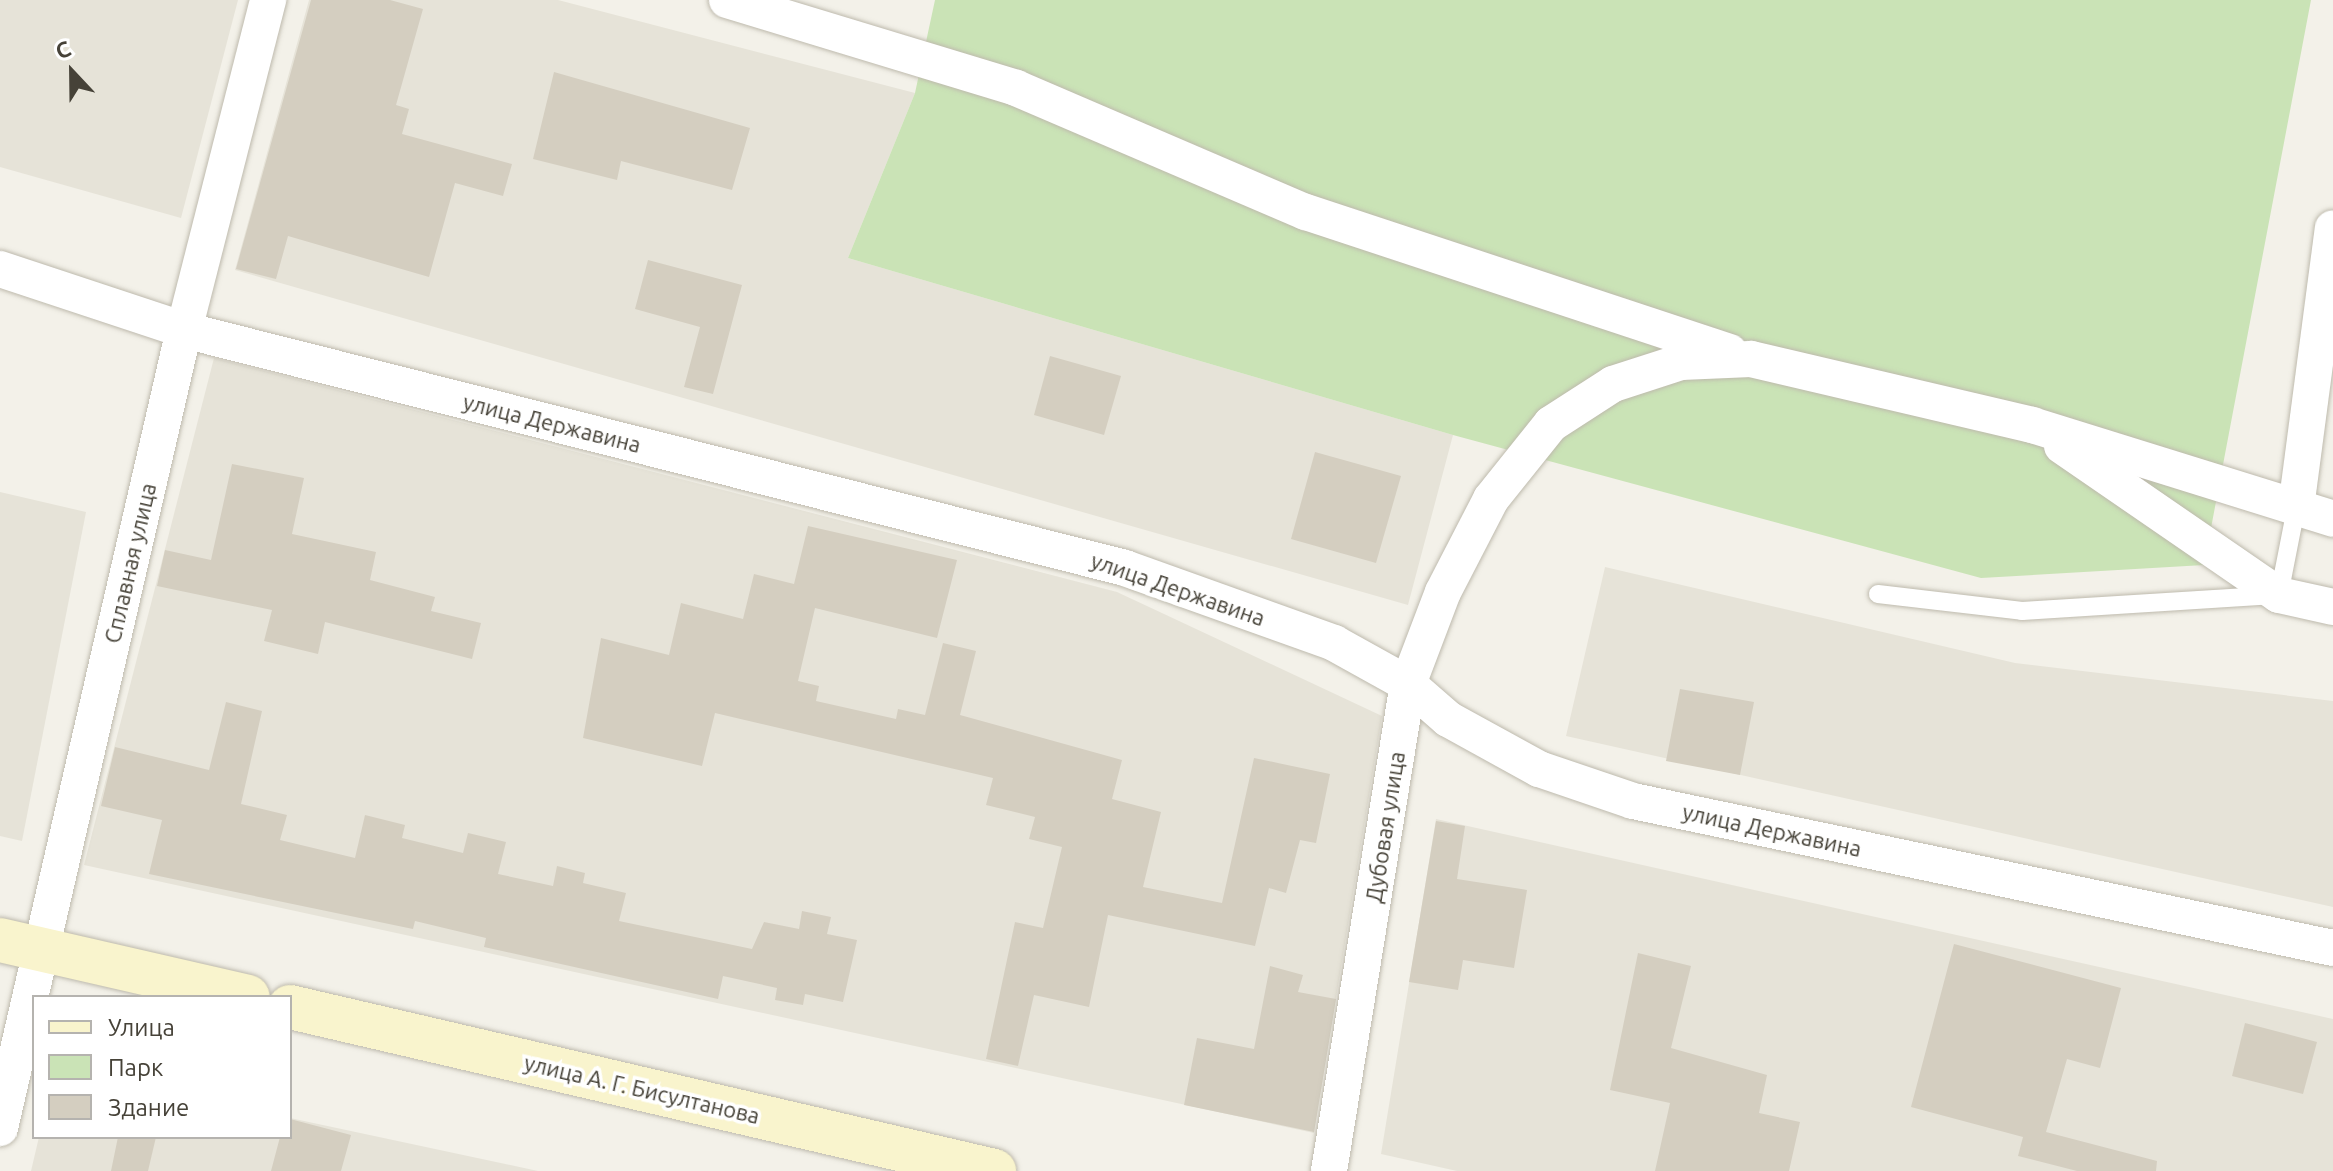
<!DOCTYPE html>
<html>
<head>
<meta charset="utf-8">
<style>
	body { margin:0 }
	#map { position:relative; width:2333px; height:1171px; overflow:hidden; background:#f3f1e9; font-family:Ubuntu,sans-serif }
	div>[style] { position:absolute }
	.residential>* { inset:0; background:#e6e3d8 }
	.green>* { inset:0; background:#cae3b6 }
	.building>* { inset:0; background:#d4cec0 }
	.roads { filter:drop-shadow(0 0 2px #bebaad) drop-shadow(0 0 2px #bebaad) }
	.lane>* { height:18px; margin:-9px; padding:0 9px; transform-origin:9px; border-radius:9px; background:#fff }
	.street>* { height:36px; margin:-18px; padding:0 18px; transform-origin:18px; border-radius:18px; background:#fff }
	.secondary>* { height:44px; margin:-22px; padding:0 22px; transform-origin:22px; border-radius:22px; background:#f9f4cd }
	span { translate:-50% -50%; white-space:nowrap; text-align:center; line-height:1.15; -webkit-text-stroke:7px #fff; paint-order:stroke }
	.street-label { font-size:22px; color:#464238 }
	.legend { position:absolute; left:32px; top:995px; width:260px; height:144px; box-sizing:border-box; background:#fff; border:2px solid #b5b3af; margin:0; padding:10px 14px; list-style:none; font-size:24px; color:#464238 }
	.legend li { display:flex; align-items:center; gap:16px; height:40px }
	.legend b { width:40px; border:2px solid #b5b3af }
	.north { position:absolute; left:32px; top:32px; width:80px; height:80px; -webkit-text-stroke:6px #fff; paint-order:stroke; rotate:338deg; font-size:22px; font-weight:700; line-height:32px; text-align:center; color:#464238 }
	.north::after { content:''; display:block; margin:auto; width:28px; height:36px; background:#464238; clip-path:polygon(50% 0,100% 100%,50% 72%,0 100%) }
</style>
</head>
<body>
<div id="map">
	<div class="residential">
		<i style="clip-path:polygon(0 0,238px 0,181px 218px,0 167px)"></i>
		<i style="clip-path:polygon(309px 0,558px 0,915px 93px,848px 258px,1453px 435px,1408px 605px,235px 270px)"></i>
		<i style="clip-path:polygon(214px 358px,1117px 592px,1382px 716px,1314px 1133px,84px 865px)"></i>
		<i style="clip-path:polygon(0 492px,86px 512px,22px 841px,0 836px)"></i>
		<i style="clip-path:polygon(1605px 567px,2015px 663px,2333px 701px,2333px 907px,1566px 736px)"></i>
		<i style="clip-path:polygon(1436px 819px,2333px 1019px,2333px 1171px,1457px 1171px,1381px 1154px)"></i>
		<i style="clip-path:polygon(290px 1118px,538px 1171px,31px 1171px,39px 1137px,290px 1137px)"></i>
	</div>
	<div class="green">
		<i style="clip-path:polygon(935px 0,2311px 0,2204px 565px,1981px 578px,1453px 435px,848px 258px,915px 93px)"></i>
	</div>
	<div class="building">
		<i style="clip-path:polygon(311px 0,390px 0,423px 9px,396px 105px,409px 109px,402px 134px,512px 164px,503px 196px,455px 183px,429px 277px,288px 236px,276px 279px,236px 269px)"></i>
		<i style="clip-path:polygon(554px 72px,750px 128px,732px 190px,621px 161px,617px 180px,533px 159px)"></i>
		<i style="clip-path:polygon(648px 260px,742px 285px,713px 394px,684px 387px,700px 327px,635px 309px)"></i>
		<i style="clip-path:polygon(1050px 356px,1121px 376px,1104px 435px,1034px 415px)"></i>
		<i style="clip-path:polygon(1315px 452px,1401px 476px,1376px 563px,1291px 539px)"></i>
		<i style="clip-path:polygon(232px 464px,304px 478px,292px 534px,376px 552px,370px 580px,435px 597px,431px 611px,481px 623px,472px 659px,325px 622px,318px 654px,264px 641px,272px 610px,157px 586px,165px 550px,211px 560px)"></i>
		<i style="clip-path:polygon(808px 526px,957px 560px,937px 638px,815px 608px,798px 681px,819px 686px,816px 701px,896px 719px,898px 709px,925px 715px,943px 643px,976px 651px,960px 715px,1122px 760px,1112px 799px,1161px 812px,1143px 887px,1222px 903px,1254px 758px,1330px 774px,1316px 843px,1300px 840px,1286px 893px,1269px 888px,1255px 946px,1108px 915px,1089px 1007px,1034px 995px,1018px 1066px,986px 1059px,1015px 922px,1043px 928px,1062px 847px,1029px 839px,1035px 817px,986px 805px,993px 778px,715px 713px,702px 766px,583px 738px,601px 638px,669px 655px,681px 603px,743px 619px,754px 574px,794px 584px)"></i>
		<i style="clip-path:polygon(1680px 689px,1754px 702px,1740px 775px,1666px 761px)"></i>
		<i style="clip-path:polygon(226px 702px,262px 711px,241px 804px,287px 815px,280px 840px,355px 858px,365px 815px,405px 825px,402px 838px,463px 853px,468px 833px,506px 842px,498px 874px,553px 886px,557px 866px,585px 873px,583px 883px,626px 893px,619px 921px,752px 949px,764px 922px,799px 929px,802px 911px,831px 917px,827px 934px,857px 940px,843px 1002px,805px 994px,803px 1005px,775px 1000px,777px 988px,723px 976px,718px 999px,484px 947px,486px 938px,415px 921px,413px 929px,149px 874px,162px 820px,101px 806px,115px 747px,209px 770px)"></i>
		<i style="clip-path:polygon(1436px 821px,1465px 826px,1457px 879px,1527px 890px,1514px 968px,1463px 960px,1458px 990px,1409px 982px)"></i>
		<i style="clip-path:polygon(1954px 944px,2121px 988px,2100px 1068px,2067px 1059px,2046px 1132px,2157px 1161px,2156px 1171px,2077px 1171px,2018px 1156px,2023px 1137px,1911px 1107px)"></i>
		<i style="clip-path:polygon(1638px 953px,1691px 966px,1671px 1048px,1767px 1075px,1759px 1113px,1800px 1122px,1789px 1171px,1655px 1171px,1670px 1103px,1610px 1090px)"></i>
		<i style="clip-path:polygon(1270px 966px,1303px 975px,1298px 992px,1336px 999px,1314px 1132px,1184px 1105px,1197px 1038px,1254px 1049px)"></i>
		<i style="clip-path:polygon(2245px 1023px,2317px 1042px,2303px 1094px,2232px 1076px)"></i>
		<i style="clip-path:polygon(290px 1119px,351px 1135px,341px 1171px,271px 1171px,280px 1137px,290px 1137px)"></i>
		<i style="clip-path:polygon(118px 1137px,156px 1137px,148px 1171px,111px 1171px)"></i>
	</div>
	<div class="roads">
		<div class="lane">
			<i style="left:1878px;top:594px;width:145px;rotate:6.7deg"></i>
			<i style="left:2022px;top:611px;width:257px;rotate:-3.6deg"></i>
			<i style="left:2279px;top:595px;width:89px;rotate:-78.9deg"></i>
		</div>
		<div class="street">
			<i style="left:727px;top:0;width:302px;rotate:16.9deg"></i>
			<i style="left:1016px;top:88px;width:315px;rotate:23.2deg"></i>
			<i style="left:1306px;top:212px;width:446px;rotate:18.3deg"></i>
			<i style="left:0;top:269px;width:194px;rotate:18.3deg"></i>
			<i style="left:184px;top:330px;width:971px;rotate:14.19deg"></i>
			<i style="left:1125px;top:568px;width:222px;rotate:19.7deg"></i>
			<i style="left:1334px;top:643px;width:85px;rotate:29deg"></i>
			<i style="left:1408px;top:684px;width:53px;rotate:41.2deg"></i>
			<i style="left:1448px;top:719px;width:104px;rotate:28.8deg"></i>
			<i style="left:1539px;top:769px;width:99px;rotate:18.8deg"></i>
			<i style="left:1633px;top:801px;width:715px;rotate:11.86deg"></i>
			<i style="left:2062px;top:446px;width:263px;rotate:34.5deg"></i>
			<i style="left:2279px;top:595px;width:55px;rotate:12.5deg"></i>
			<i style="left:2296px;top:508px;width:282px;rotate:-82.5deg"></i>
			<i style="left:0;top:1128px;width:819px;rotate:-77.02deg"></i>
			<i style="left:184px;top:330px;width:341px;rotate:-75.7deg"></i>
			<i style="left:1329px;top:1171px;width:493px;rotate:-80.8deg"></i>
			<i style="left:1408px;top:684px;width:98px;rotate:-69.2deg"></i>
			<i style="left:1443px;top:592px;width:105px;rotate:-62.7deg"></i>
			<i style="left:1491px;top:499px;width:96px;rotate:-51.3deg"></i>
			<i style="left:1551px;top:424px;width:74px;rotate:-32.8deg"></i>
			<i style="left:1613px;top:384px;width:71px;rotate:-17.9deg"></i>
			<i style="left:1681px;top:362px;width:70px;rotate:-2.5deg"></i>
			<i style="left:1751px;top:359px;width:289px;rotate:13.2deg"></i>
			<i style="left:2032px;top:425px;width:315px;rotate:17.3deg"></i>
		</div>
		<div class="secondary">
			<i style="left:0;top:940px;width:254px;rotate:12.9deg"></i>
			<i style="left:290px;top:1007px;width:723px;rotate:13.11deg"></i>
		</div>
	</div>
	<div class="street-label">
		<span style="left:552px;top:423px;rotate:14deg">улица Державина</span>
		<span style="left:130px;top:563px;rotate:-77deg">Сплавная улица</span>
		<span style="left:1178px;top:589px;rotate:19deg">улица Державина</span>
		<span style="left:1385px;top:827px;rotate:-81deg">Дубовая улица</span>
		<span style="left:1772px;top:830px;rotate:12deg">улица Державина</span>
		<span style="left:642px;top:1089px;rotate:13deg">улица А. Г. Бисултанова</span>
	</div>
	<ul class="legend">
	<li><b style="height:10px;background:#f9f4cd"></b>Улица</li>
	<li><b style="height:22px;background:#cae3b6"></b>Парк</li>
	<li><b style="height:22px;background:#d4cec0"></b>Здание</li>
	</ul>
	<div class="north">С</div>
</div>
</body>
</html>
